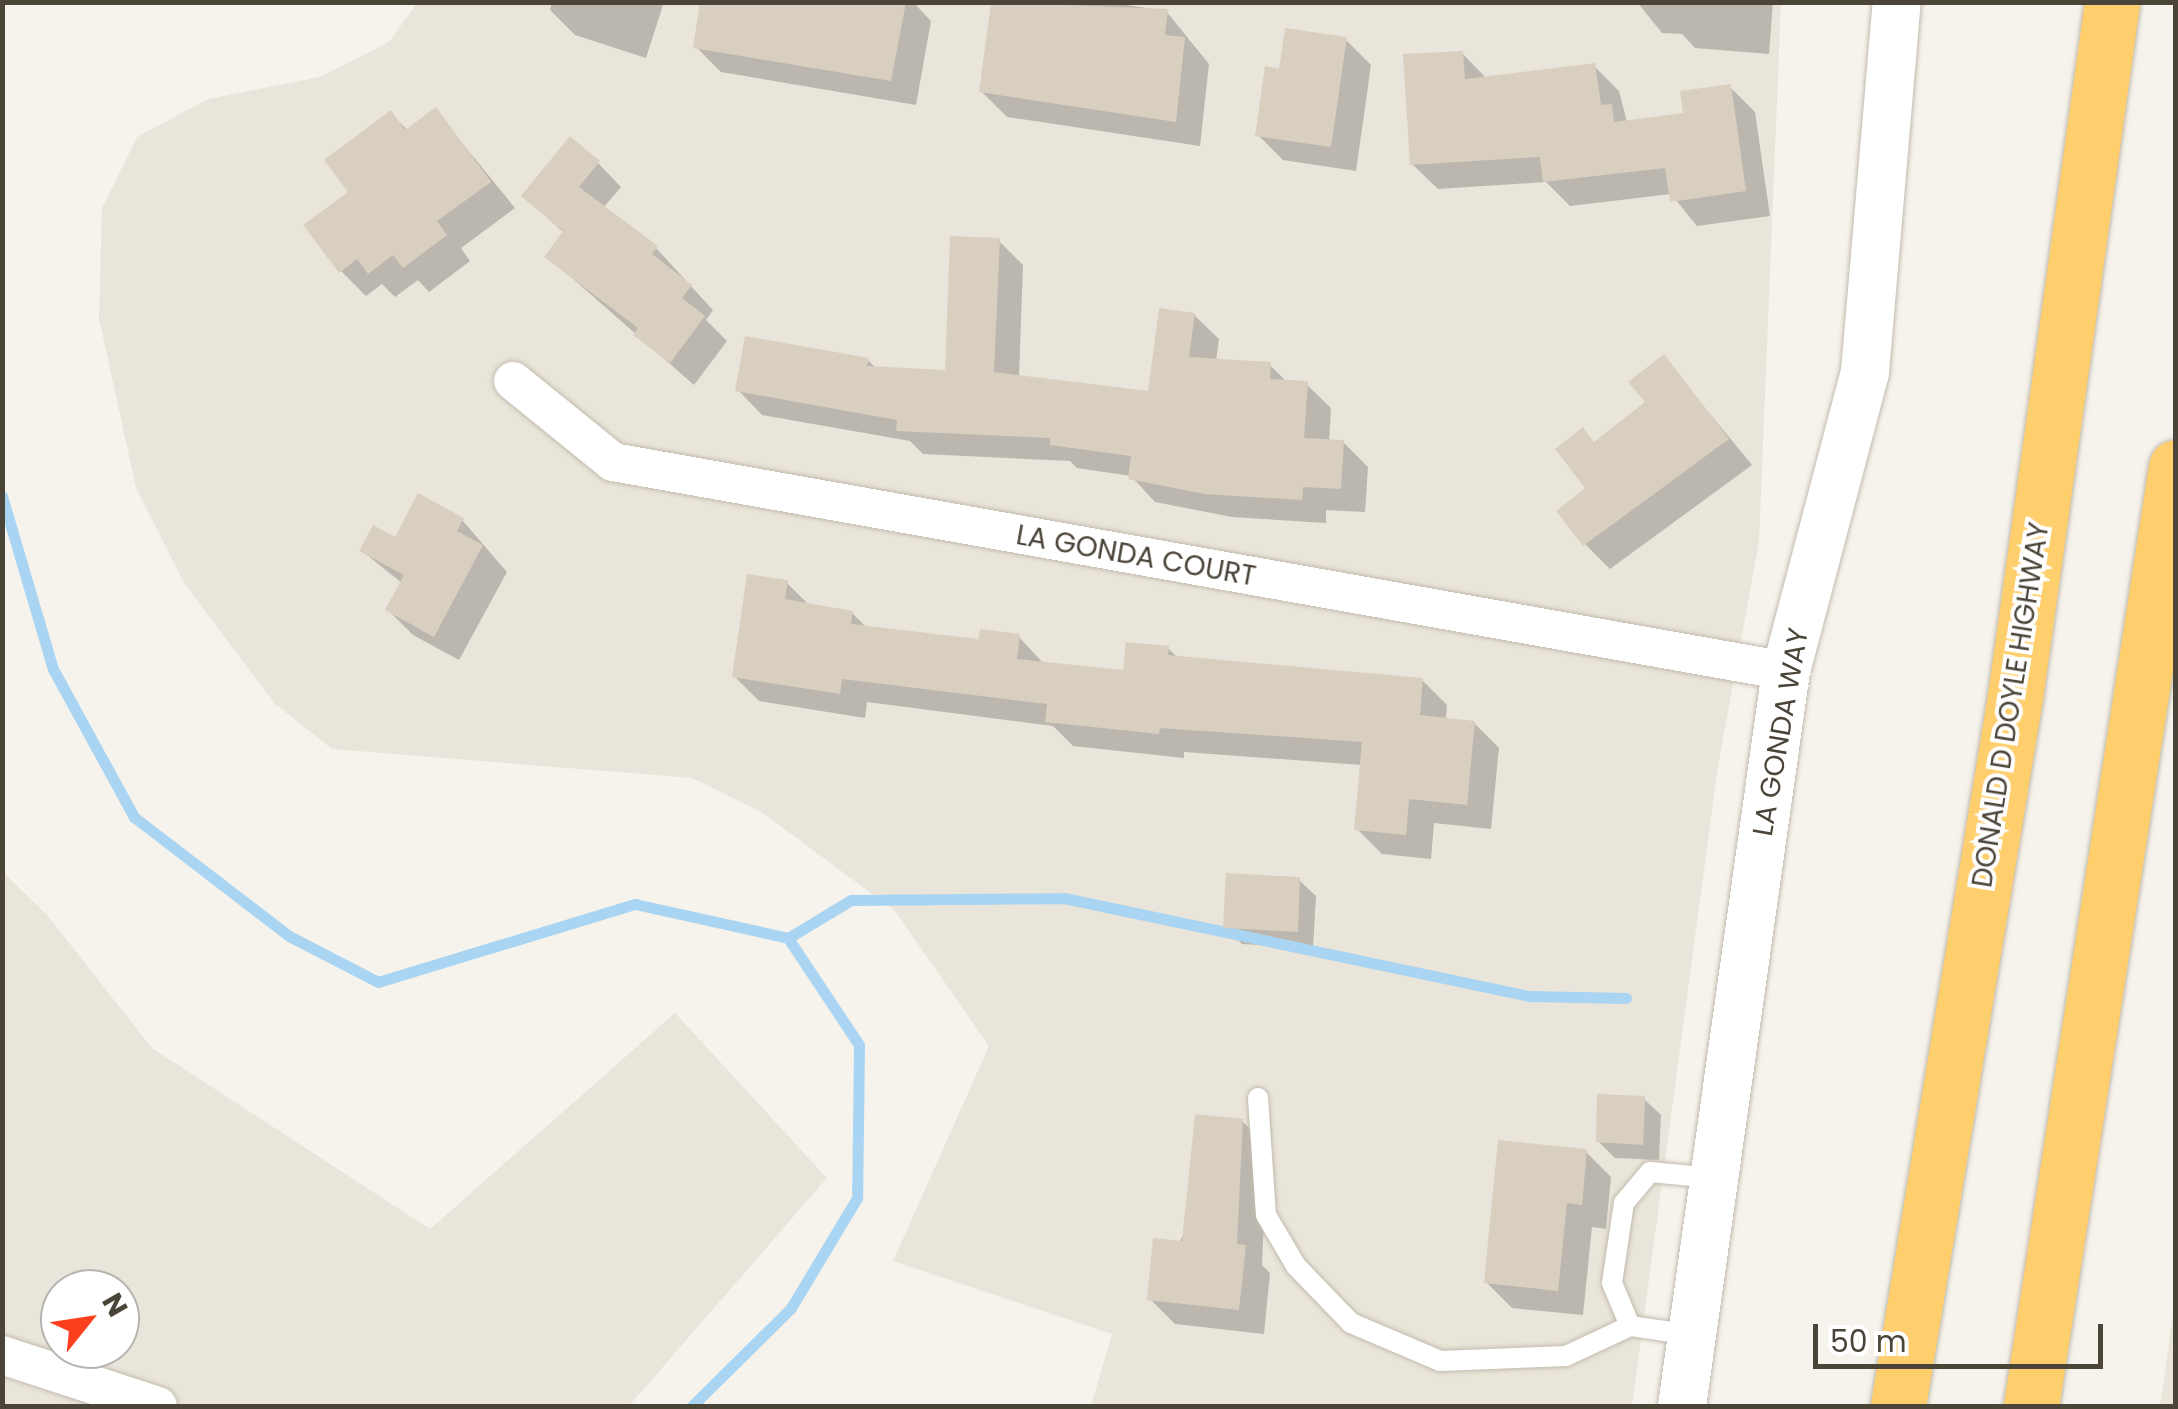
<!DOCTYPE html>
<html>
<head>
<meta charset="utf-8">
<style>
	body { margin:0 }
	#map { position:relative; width:2178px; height:1409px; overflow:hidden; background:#f6f3ec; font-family:Poppins,sans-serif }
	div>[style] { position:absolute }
	.residential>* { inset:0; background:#eae5da }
	.shadow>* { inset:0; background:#0003 }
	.stream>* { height:11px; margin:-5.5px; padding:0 5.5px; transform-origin:5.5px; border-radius:5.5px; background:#a9d4f2 }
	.building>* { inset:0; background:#d8cfc1 }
	.roads { filter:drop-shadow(0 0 2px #c2bbae) drop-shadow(0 0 2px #c2bbae) }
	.service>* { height:20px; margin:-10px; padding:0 10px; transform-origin:10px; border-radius:10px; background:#fff }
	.minor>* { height:38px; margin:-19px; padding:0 19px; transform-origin:19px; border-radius:19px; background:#fff }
	.tertiary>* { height:48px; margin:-24px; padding:0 24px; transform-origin:24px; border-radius:24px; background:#fff }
	.motorway>* { height:55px; margin:-27.5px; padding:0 27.5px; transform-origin:27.5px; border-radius:27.5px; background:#ffcf6e }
	span { translate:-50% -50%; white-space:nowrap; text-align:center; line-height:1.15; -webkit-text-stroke:8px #fff; paint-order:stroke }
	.street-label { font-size:28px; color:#4b4439 }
	.frame { position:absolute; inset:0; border:5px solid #4b4439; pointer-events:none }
	.north { position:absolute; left:40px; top:1269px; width:100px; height:100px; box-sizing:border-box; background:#fff; border:2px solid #b7b4b0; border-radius:50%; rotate:60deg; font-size:28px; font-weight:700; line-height:40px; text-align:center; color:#4b4439 }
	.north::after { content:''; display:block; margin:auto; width:35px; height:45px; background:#fc3f1d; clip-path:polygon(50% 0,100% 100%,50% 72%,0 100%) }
	.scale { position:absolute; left:1813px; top:1324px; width:290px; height:45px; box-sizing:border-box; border:5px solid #4b4439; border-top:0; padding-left:12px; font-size:30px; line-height:35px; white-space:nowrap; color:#4b4439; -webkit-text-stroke:8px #fff; paint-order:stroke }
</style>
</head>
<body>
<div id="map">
	<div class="residential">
		<i style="clip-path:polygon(417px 3px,1781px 3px,1759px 542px,1718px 766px,1632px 1406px,1091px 1406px,1112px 1334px,893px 1261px,989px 1046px,895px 911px,763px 813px,692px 778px,332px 749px,275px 704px,184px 583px,136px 488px,99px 318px,102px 208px,137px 137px,208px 99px,320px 77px,389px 42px)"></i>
		<i style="clip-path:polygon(evenodd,2px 871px,47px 915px,152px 1048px,430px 1229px,675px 1013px,827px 1178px,629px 1406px,3px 1406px,2px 871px,60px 1289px,120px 1289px,120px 1349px,60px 1349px,60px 1289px)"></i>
		<i style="clip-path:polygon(2175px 1301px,2175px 1406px,2160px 1406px)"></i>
	</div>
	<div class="shadow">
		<i style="clip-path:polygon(552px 2px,664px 2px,646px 58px,575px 35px,550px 10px)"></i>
		<i style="clip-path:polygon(702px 2px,913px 2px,931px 21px,916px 105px,721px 72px,696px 47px)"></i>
		<i style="clip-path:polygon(994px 2px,1108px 2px,1166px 11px,1209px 64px,1200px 146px,1007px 117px,981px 91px)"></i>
		<i style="clip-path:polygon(1637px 2px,1773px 2px,1769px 54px,1695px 48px,1682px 34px,1662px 33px)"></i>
		<i style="clip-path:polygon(1346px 40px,1371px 65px,1356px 171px,1283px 160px,1258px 135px,1281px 72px)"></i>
		<i style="clip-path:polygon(1462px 53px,1487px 79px,1594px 66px,1619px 91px,1627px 122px,1685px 115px,1730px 87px,1755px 112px,1770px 216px,1697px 226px,1671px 194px,1570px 206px,1546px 182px,1438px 189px,1412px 164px)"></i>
		<i style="clip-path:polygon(436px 111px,515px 208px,461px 248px,470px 261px,429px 292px,418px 280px,395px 297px,382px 284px,366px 296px,341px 271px,351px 192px,391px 113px,408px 131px)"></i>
		<i style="clip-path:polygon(598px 163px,621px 187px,603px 208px,656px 248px,713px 310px,706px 320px,727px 341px,694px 385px,547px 256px,564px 233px,524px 196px)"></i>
		<i style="clip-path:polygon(999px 241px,1023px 265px,1019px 377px,1150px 394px,1194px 315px,1219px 339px,1216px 361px,1270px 365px,1288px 383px,1306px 384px,1331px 408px,1329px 442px,1343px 442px,1368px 467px,1365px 512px,1326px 510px,1326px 523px,1232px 517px,1155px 502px,1131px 476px,1077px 468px,1070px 461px,923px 454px,910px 441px,762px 415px,738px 390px,868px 360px,877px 369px,947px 372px)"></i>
		<i style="clip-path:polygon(1664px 358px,1752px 465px,1610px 569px,1585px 544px,1583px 430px,1596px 444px,1648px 403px)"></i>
		<i style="clip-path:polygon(462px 520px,507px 572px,459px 660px,413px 635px,388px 610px,402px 583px,362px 551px)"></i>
		<i style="clip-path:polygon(786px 582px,810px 606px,852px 613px,867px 628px,981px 642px,1019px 637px,1044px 664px,1125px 673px,1168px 648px,1178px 658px,1422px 680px,1447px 705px,1446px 720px,1474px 723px,1499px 748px,1491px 829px,1434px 823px,1431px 859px,1382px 854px,1357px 829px,1362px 765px,1184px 752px,1184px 758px,1073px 746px,1053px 726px,867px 702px,865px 718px,759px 701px,734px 676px)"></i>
		<i style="clip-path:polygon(1299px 880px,1316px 896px,1313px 948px,1242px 944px,1225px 927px)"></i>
		<i style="clip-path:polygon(1644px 1099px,1661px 1115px,1659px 1160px,1615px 1158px,1598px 1141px)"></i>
		<i style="clip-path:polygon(1242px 1121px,1267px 1146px,1262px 1265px,1270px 1273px,1264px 1334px,1175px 1324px,1150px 1299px)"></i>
		<i style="clip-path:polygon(1586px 1152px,1611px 1177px,1606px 1229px,1592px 1227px,1583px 1315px,1512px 1308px,1486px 1282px)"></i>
	</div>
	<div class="stream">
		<i style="left:2px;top:496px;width:180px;rotate:73.6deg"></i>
		<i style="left:53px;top:669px;width:169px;rotate:61.3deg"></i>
		<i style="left:134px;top:817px;width:195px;rotate:37.5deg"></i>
		<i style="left:289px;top:936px;width:100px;rotate:27.3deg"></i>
		<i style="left:378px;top:982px;width:269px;rotate:-16.9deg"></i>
		<i style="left:635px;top:904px;width:157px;rotate:12.5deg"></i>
		<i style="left:788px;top:938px;width:128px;rotate:56.4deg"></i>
		<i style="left:859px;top:1045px;width:153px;rotate:90.7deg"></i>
		<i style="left:857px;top:1198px;width:128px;rotate:121deg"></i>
		<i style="left:791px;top:1308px;width:139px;rotate:135.3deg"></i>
		<i style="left:788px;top:938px;width:74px;rotate:-31.1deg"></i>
		<i style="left:851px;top:900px;width:213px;rotate:-0.5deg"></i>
		<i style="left:1064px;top:898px;width:476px;rotate:11.9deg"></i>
		<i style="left:1530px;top:996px;width:96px;rotate:1.2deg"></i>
	</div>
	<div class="building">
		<i style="clip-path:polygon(700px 2px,906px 2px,891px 81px,693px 48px)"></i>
		<i style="clip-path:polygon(991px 2px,1168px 9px,1165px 35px,1185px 37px,1176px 122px,979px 92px)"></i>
		<i style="clip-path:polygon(1285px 28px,1347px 37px,1331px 147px,1255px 136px,1265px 66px,1279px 69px)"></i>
		<i style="clip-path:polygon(1463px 51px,1465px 79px,1595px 63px,1601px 105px,1612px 104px,1614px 122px,1683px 113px,1680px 91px,1731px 84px,1746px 191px,1670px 202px,1665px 168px,1543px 182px,1540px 157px,1410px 165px,1403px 54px)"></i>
		<i style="clip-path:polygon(436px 107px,491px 182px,437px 221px,447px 235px,403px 268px,393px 255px,368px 274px,357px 259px,339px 273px,303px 225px,348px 192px,324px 160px,391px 110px,405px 130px)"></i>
		<i style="clip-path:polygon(570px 136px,600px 161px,579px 187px,658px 246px,652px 254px,692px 285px,682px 298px,705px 316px,670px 363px,633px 335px,638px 328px,544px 257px,563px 231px,521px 196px)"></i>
		<i style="clip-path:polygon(950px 236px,1000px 238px,994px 372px,1148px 391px,1159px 308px,1195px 313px,1189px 357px,1271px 362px,1270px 379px,1308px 381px,1304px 438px,1344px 440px,1341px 489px,1303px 487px,1302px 500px,1205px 494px,1128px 479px,1131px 456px,1050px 445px,1050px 438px,896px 431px,897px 420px,735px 391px,745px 336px,869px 358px,867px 366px,945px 370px)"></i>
		<i style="clip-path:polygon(1664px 354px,1729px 439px,1583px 546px,1556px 511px,1585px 488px,1555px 449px,1583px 427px,1594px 442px,1645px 402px,1628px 382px)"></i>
		<i style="clip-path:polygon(418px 493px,464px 518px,457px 531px,483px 545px,434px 637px,385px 610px,404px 575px,359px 551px,373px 525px,395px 537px)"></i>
		<i style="clip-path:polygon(747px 574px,788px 580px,785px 599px,853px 611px,851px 624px,978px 639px,980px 629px,1020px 634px,1017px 659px,1123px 670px,1126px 642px,1169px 646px,1168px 655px,1423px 678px,1420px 715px,1475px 721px,1467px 805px,1409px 799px,1406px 835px,1354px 830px,1362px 742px,1160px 728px,1159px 734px,1045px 722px,1047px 704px,842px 679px,840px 694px,732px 677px)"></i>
		<i style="clip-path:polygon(1226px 873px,1300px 877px,1298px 932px,1223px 928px)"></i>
		<i style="clip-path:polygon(1597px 1094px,1645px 1096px,1643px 1145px,1596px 1142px)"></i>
		<i style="clip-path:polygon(1195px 1114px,1243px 1119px,1237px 1244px,1246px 1245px,1239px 1310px,1147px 1300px,1153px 1238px,1182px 1241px)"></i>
		<i style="clip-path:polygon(1498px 1140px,1587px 1149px,1582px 1205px,1567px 1203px,1558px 1291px,1484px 1283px)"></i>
	</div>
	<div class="roads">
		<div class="service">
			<i style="left:1258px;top:1098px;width:117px;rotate:86.1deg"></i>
			<i style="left:1266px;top:1215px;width:59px;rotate:59.5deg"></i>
			<i style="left:1296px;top:1266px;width:79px;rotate:46deg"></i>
			<i style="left:1351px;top:1323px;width:97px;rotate:23.1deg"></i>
			<i style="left:1440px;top:1361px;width:126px;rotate:-2.3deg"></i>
			<i style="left:1566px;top:1356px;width:71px;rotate:-25.1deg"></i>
			<i style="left:1692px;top:1335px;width:63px;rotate:-171.7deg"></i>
			<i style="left:1630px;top:1326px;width:47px;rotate:-112.7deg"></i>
			<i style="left:1612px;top:1283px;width:81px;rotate:-81.5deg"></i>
			<i style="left:1624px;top:1203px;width:40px;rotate:-50deg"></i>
			<i style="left:1650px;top:1172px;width:64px;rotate:5.4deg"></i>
		</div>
		<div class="minor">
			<i style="left:513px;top:381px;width:129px;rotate:39deg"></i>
			<i style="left:613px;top:462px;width:1191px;rotate:10.1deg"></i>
			<i style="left:2px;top:1355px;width:164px;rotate:18.1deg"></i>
		</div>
		<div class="tertiary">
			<i style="left:1682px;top:1406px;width:742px;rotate:-81.95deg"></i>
			<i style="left:1786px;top:671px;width:309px;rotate:-75.2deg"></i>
			<i style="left:1865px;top:372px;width:371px;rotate:-85.1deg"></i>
		</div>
		<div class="motorway">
			<i style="left:1898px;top:1406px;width:719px;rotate:-80.63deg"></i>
			<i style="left:2015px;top:697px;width:702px;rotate:-82.05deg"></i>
			<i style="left:2031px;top:1406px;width:950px;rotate:-81.22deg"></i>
		</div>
	</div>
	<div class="street-label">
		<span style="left:1136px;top:556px;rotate:10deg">LA GONDA COURT</span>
		<span style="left:2011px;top:705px;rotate:-81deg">DONALD D DOYLE HIGHWAY</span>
		<span style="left:1781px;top:732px;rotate:-80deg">LA GONDA WAY</span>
	</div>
	<div class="frame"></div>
	<div class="north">N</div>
	<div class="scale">50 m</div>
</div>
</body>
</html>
